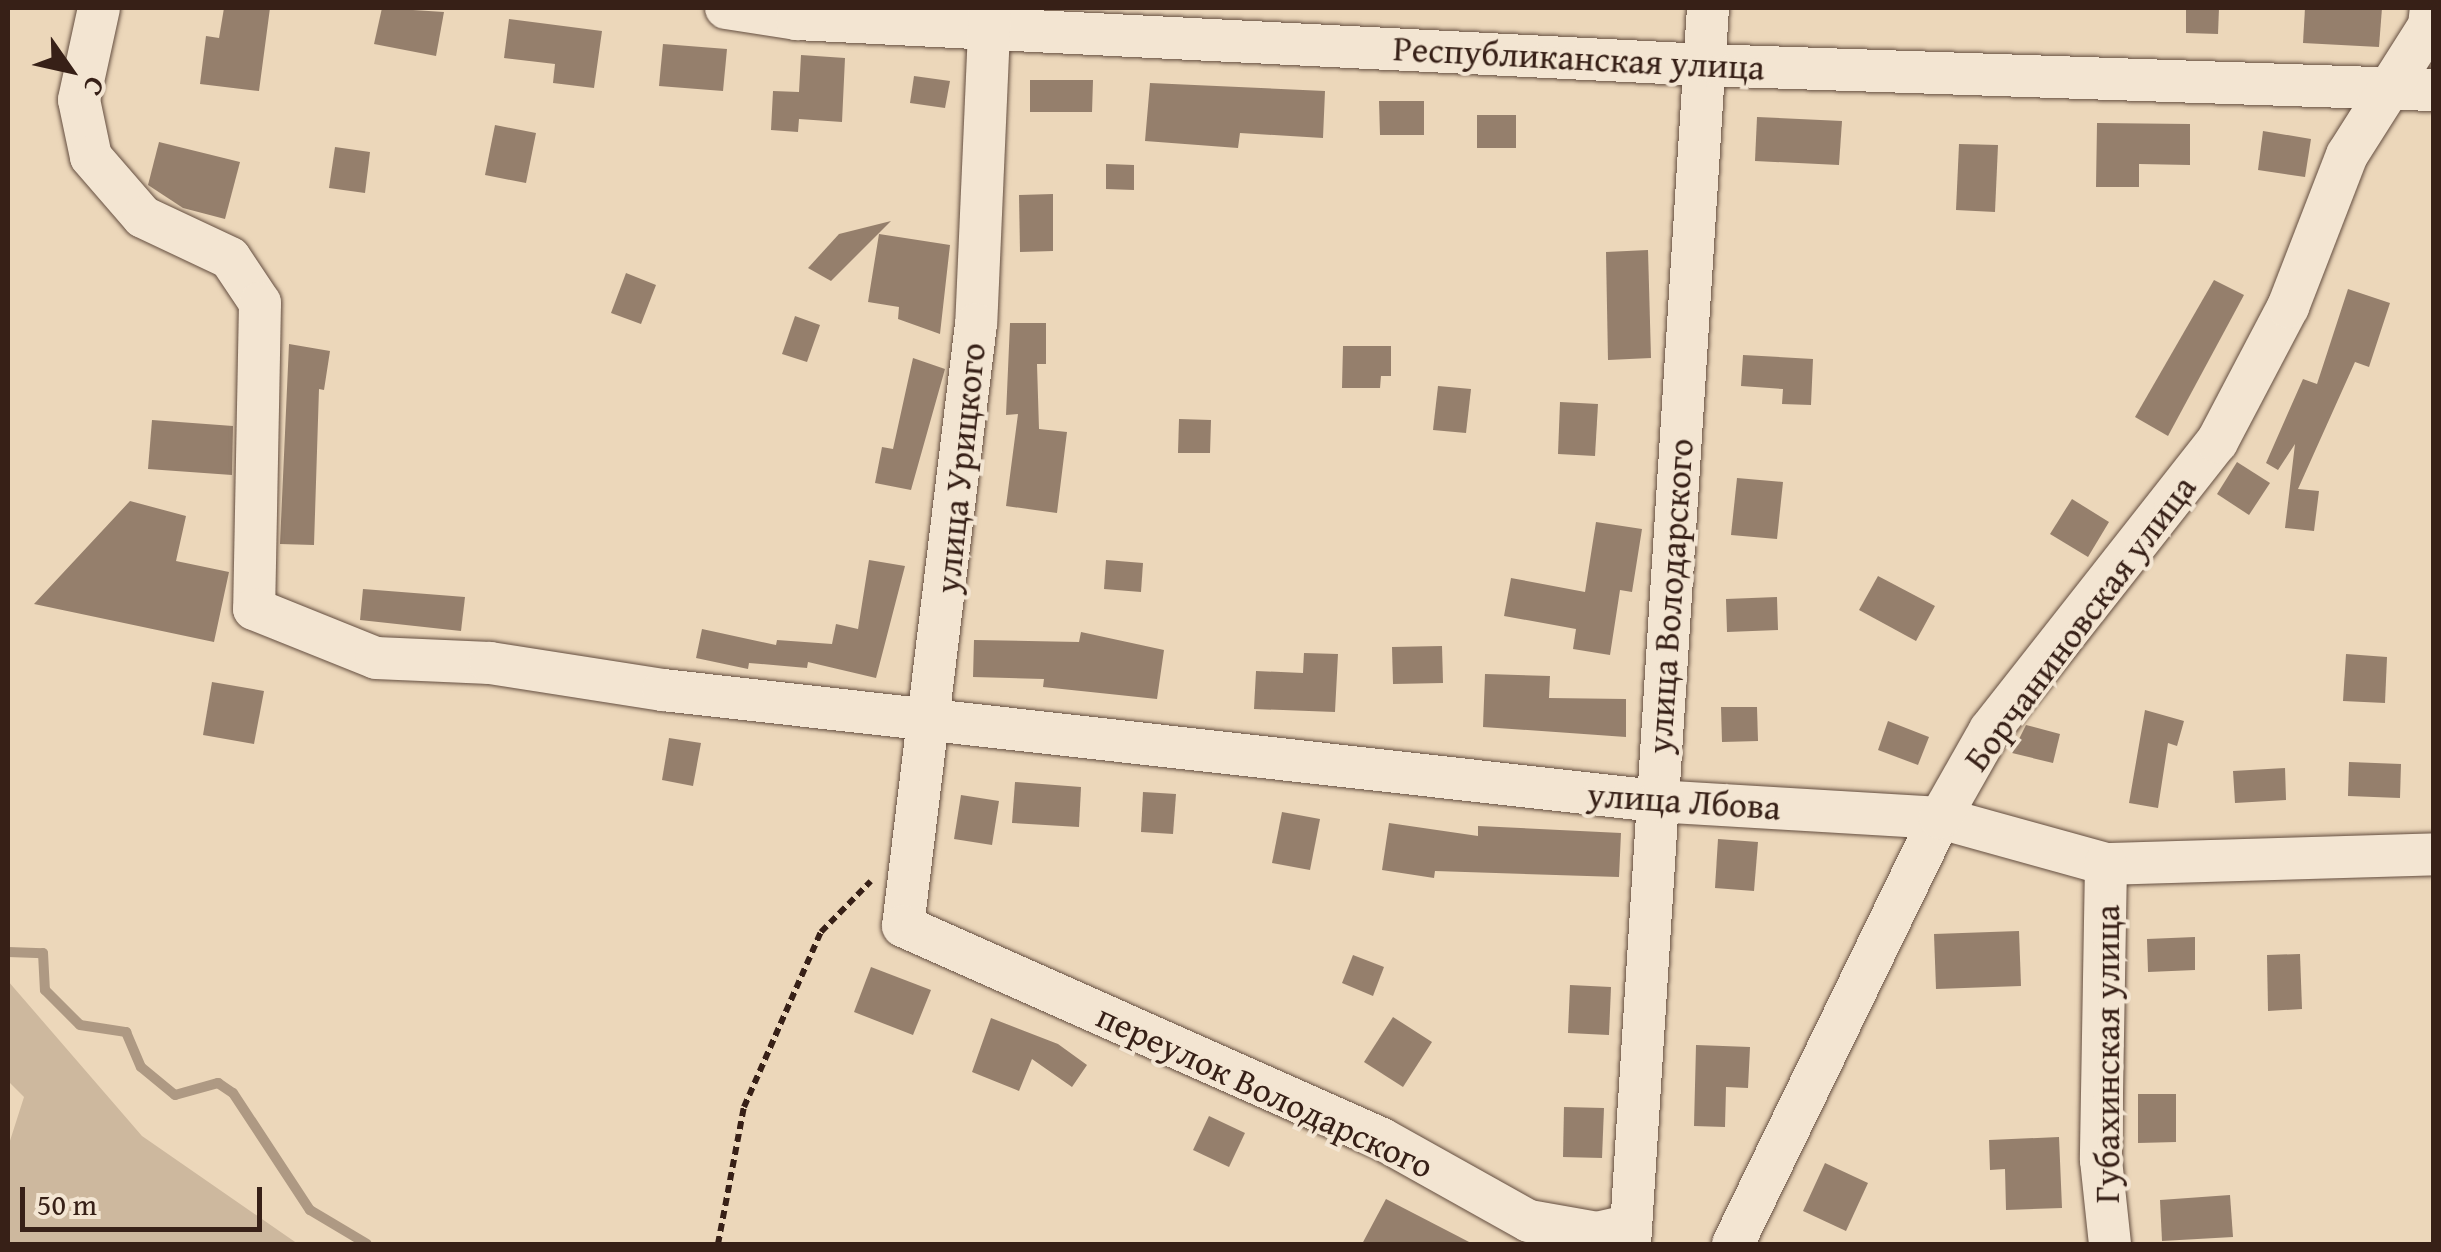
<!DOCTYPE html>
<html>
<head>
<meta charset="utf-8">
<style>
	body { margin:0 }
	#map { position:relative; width:2441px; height:1252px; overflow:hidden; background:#ecd7ba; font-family:"Gentium Book Plus",serif }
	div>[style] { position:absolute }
	.green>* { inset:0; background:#cdb89e }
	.stream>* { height:10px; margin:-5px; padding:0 5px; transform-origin:5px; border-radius:5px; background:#ae9983 }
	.building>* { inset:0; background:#957f6c }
	.path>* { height:6px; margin-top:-3px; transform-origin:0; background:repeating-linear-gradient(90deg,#372017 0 8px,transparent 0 13px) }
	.roads { filter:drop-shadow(0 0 2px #644e40) drop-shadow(0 0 2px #644e40) }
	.minor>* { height:42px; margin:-21px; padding:0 21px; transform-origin:21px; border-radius:21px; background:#f3e5d2 }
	span { translate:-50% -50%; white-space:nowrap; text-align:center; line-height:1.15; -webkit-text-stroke:8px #f3e5d2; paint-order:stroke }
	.street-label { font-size:35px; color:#372017 }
	.frame { position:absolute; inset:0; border:10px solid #372017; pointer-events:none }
	.north { position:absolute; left:20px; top:20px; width:100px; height:100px; -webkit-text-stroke:8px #f3e5d2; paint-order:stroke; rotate:124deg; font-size:28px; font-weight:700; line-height:40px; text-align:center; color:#372017 }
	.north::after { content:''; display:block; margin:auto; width:35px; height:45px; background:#372017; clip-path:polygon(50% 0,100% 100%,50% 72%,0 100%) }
	.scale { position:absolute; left:20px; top:1187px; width:242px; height:45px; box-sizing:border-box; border:5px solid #372017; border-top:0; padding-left:12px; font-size:30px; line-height:35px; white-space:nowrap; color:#372017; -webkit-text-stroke:8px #f3e5d2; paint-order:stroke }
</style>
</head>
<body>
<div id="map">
	<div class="green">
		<i style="clip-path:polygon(8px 981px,142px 1136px,298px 1244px,8px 1243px,8px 1147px,24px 1097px,8px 1081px)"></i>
	</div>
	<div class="stream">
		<i style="left:8px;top:952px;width:35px;rotate:2deg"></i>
		<i style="left:43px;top:953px;width:37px;rotate:87deg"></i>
		<i style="left:45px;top:990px;width:49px;rotate:45deg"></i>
		<i style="left:80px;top:1025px;width:47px;rotate:8.7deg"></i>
		<i style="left:126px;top:1032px;width:38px;rotate:67deg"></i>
		<i style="left:141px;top:1067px;width:44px;rotate:39.5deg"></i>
		<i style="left:175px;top:1095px;width:45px;rotate:-15.6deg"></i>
		<i style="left:218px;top:1083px;width:18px;rotate:34deg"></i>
		<i style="left:233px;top:1093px;width:140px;rotate:56.7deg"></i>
		<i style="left:310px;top:1210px;width:66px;rotate:30.8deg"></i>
	</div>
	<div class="building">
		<i style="clip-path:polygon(224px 8px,270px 8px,259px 91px,200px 84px,206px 36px,219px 38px)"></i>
		<i style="clip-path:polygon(382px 8px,444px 12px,436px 56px,374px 44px)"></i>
		<i style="clip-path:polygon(2186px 8px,2219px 8px,2218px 34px,2186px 33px)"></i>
		<i style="clip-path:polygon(2305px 8px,2382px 8px,2379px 47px,2303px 43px)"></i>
		<i style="clip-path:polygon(509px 19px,602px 31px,594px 88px,553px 83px,555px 64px,504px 58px)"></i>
		<i style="clip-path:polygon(663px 44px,727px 49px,723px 91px,659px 86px)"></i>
		<i style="clip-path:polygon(801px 55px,845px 58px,842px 122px,799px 119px,798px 132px,771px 130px,773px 91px,799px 92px)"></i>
		<i style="clip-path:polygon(914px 76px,950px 81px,945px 108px,910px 103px)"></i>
		<i style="clip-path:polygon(1030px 80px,1093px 80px,1092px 112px,1030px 112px)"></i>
		<i style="clip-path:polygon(1150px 83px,1325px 91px,1323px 138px,1240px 133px,1238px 148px,1145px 141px)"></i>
		<i style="clip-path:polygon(1379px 101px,1424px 101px,1424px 135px,1380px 135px)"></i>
		<i style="clip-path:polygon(1477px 115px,1516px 115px,1516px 148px,1477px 148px)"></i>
		<i style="clip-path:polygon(1757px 117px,1842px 121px,1839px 165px,1755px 161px)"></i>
		<i style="clip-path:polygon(2097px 123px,2190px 124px,2190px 165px,2139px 164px,2139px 187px,2096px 187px)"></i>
		<i style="clip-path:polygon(495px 125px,536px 133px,526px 183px,485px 175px)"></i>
		<i style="clip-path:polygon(2263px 131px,2311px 139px,2305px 177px,2258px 170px)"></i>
		<i style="clip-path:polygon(159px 142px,240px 162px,225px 219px,183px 208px,148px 185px)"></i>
		<i style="clip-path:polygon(1959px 144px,1998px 145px,1995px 212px,1956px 210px)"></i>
		<i style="clip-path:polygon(335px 147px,370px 152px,365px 193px,329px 188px)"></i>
		<i style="clip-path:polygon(1106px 164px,1134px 165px,1134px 190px,1106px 189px)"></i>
		<i style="clip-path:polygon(1053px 194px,1053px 251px,1020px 252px,1019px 195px)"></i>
		<i style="clip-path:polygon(891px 221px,831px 281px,808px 268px,839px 234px)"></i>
		<i style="clip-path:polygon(879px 234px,950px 245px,940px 334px,898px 319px,899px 307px,868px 302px)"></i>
		<i style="clip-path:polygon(1648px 250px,1651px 358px,1608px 360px,1606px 252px)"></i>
		<i style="clip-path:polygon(626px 273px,656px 285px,641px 324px,611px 313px)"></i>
		<i style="clip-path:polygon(2214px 280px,2244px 295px,2168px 436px,2135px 417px)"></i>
		<i style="clip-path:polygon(2348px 289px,2390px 303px,2369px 367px,2355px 362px,2298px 489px,2319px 491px,2314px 531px,2285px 528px,2295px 444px,2278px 470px,2266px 463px,2303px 379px,2317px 384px)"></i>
		<i style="clip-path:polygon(795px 316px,820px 325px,807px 362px,782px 354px)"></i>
		<i style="clip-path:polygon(1010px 323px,1046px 323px,1046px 364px,1037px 364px,1039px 429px,1067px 432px,1057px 513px,1006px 506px,1018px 414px,1006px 415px)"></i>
		<i style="clip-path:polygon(289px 344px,330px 351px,324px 390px,319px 389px,314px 545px,280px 544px)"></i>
		<i style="clip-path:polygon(1343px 346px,1391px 346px,1391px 376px,1381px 376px,1380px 388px,1342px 388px)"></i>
		<i style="clip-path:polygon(1743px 355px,1813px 359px,1811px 405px,1782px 404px,1783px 389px,1741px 386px)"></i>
		<i style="clip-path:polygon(913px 358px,945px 369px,911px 490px,875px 483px,882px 447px,893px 449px)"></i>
		<i style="clip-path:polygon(1438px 386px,1471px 389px,1466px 433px,1433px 430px)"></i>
		<i style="clip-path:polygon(1560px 402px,1598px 404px,1595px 456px,1558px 454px)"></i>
		<i style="clip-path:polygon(1179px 419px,1211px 420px,1210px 453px,1178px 453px)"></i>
		<i style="clip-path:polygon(152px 420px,233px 426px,232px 475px,148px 469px)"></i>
		<i style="clip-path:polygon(2237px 462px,2270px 483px,2249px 515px,2217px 494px)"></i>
		<i style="clip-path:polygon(1737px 478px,1783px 482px,1777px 539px,1731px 535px)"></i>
		<i style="clip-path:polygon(2072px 499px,2109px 522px,2088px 557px,2050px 534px)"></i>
		<i style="clip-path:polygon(130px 501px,186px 516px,176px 561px,229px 572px,214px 642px,34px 604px)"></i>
		<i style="clip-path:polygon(1596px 522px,1642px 529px,1632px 592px,1620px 590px,1610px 655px,1573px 649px,1576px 629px,1504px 616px,1511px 578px,1585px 592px)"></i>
		<i style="clip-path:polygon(869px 560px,905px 566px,876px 678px,808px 662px,807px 668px,749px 663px,748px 669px,696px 658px,702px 629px,776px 645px,777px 640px,832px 644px,836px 624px,858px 629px)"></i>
		<i style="clip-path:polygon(1106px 560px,1143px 563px,1141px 592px,1104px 589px)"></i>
		<i style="clip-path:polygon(1878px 576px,1935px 606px,1916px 641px,1859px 610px)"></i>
		<i style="clip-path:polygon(363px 589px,465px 597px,461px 631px,360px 620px)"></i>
		<i style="clip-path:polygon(1777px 597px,1778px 630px,1727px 632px,1726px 599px)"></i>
		<i style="clip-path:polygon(1081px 632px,1164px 650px,1157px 699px,1043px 687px,1044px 679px,973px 677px,974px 640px,1079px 642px)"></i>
		<i style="clip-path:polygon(1442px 646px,1443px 683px,1393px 684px,1392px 647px)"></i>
		<i style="clip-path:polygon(1304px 653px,1338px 654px,1335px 712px,1254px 709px,1256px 671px,1303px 673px)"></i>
		<i style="clip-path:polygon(2346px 654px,2387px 657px,2385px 703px,2343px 701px)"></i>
		<i style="clip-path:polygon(1485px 674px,1550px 676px,1549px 698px,1626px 699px,1626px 737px,1483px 727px)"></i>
		<i style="clip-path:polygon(212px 682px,264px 691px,254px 744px,203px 735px)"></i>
		<i style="clip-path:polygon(1721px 707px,1757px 707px,1758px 741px,1722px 742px)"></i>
		<i style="clip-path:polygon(2145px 710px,2184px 721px,2177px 746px,2168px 743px,2158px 808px,2129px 803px)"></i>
		<i style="clip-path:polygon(1888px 721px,1929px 737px,1918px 765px,1878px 750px)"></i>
		<i style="clip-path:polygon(2026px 725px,2060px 734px,2053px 763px,2012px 753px)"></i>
		<i style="clip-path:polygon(669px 738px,701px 743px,693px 786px,662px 780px)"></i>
		<i style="clip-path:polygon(2349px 762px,2401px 764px,2400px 798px,2348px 796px)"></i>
		<i style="clip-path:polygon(2285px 768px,2286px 800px,2235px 803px,2233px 771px)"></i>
		<i style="clip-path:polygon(1015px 782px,1081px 787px,1079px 827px,1012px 823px)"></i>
		<i style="clip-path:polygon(1143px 792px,1176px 794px,1173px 834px,1141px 832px)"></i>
		<i style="clip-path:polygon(961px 795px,999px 801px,992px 845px,954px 839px)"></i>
		<i style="clip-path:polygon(1282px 812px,1320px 819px,1310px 870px,1272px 863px)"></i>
		<i style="clip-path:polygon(1389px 823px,1478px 836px,1478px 826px,1621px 833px,1619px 877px,1435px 871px,1434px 878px,1382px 870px)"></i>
		<i style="clip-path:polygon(1718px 839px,1758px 842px,1754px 891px,1715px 888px)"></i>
		<i style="clip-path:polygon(2019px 931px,2021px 986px,1936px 989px,1934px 934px)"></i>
		<i style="clip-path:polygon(2195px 937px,2195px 970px,2148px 972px,2147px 939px)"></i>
		<i style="clip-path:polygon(2300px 954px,2302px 1009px,2268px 1011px,2267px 955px)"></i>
		<i style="clip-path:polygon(1353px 955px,1384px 967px,1373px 996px,1342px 983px)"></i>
		<i style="clip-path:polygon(871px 967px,931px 990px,913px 1035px,854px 1012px)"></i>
		<i style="clip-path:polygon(1570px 985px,1611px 987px,1609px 1035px,1568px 1033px)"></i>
		<i style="clip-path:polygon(1393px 1017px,1432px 1042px,1403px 1087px,1364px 1062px)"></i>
		<i style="clip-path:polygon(991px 1018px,1058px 1044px,1087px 1065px,1072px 1087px,1032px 1059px,1019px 1091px,972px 1072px)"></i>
		<i style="clip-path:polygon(1696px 1045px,1750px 1047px,1748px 1088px,1726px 1087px,1725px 1127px,1694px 1126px)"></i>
		<i style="clip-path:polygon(2138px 1094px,2176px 1094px,2176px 1142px,2138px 1143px)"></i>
		<i style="clip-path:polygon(1564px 1107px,1604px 1108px,1602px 1158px,1563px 1157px)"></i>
		<i style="clip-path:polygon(1209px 1116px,1245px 1133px,1229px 1167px,1193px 1150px)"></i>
		<i style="clip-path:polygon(2059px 1137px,2062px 1208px,2006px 1210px,2005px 1169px,1990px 1170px,1989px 1140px)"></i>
		<i style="clip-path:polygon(1825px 1163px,1868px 1183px,1846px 1231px,1803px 1211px)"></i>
		<i style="clip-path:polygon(2230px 1195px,2233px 1237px,2162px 1241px,2160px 1200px)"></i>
		<i style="clip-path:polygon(1386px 1199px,1473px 1244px,1362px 1244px)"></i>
	</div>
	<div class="path">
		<i style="left:718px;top:1244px;width:139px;rotate:-79.3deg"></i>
		<i style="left:744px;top:1107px;width:191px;rotate:-66.3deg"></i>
		<i style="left:821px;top:932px;width:71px;rotate:-45.6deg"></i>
	</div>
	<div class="roads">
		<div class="minor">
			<i style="left:99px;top:8px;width:94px;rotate:102.3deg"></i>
			<i style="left:79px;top:100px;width:58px;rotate:78.1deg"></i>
			<i style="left:91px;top:157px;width:79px;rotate:49.1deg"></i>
			<i style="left:143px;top:217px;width:96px;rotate:25.2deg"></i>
			<i style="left:230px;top:258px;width:54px;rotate:56.3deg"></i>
			<i style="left:260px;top:303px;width:306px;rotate:91.1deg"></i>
			<i style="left:254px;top:609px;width:131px;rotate:21.9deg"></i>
			<i style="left:376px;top:658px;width:114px;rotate:2.5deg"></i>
			<i style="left:490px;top:663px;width:175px;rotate:8.9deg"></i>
			<i style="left:663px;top:690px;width:998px;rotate:6.38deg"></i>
			<i style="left:1655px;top:801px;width:286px;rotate:3.4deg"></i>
			<i style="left:1940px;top:818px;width:172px;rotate:15.5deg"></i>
			<i style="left:2106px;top:864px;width:328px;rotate:-1.7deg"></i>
			<i style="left:726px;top:8px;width:72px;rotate:8.8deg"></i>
			<i style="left:797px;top:19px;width:910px;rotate:2.9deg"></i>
			<i style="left:1706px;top:65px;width:728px;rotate:1.97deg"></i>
			<i style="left:990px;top:8px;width:316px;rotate:92.5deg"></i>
			<i style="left:976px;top:324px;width:606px;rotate:96.91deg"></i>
			<i style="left:903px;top:926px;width:524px;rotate:23.97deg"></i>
			<i style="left:1382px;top:1139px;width:168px;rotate:29.2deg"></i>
			<i style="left:1529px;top:1221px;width:69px;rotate:10deg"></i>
			<i style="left:1597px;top:1233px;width:35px;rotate:-13deg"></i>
			<i style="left:2106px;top:864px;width:296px;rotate:91deg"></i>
			<i style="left:2101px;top:1160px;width:84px;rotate:83.9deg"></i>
			<i style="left:1630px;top:1244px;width:1238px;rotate:-86.39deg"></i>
			<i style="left:1733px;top:1244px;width:474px;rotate:-64.1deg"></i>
			<i style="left:1940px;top:818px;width:101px;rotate:-60.4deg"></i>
			<i style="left:1990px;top:730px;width:367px;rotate:-51.8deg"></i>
			<i style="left:2217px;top:442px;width:153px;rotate:-62.3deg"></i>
			<i style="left:2288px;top:307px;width:163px;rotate:-68.8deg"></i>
			<i style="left:2347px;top:155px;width:153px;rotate:-57.6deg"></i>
			<i style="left:2429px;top:26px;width:18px;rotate:-84deg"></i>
		</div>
	</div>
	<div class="street-label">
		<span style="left:1579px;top:58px;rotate:3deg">Республиканская улица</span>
		<span style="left:960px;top:468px;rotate:-84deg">улица Урицкого</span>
		<span style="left:1670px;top:596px;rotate:-86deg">улица Володарского</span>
		<span style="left:2080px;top:623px;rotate:-53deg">Борчаниновская улица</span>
		<span style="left:1684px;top:801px;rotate:4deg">улица Лбова</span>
		<span style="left:2107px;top:1054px;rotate:-90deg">Губахинская улица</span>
		<span style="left:1265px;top:1091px;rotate:25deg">переулок Володарского</span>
	</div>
	<div class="frame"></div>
	<div class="north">С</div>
	<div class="scale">50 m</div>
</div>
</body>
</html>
